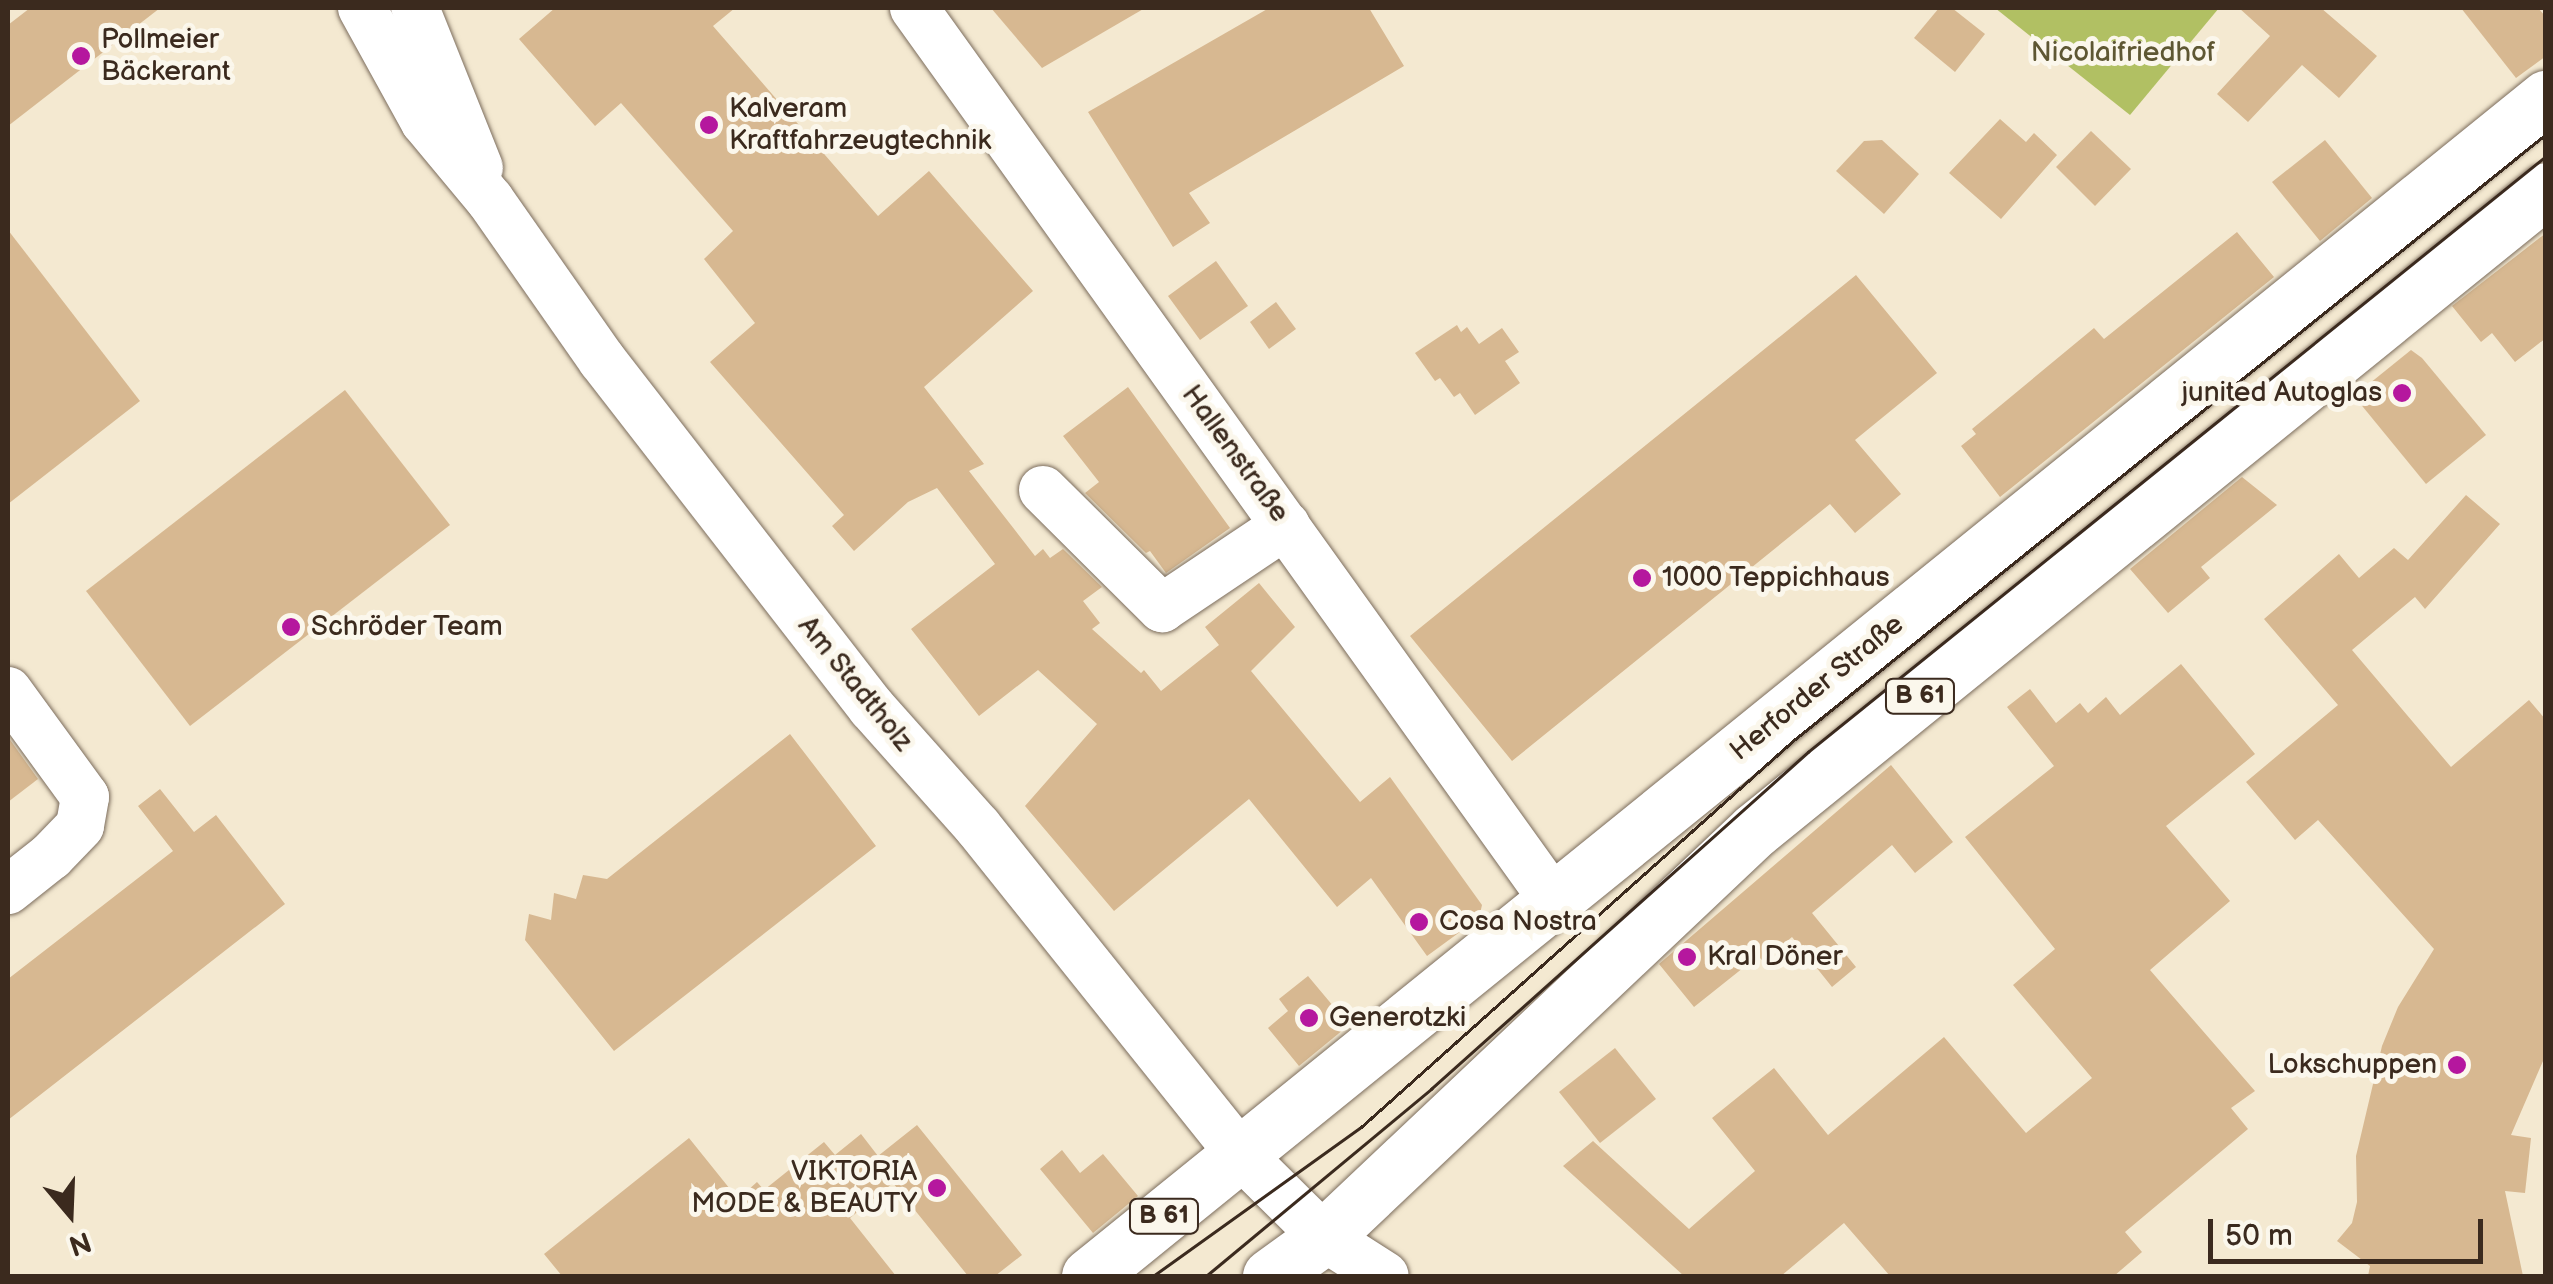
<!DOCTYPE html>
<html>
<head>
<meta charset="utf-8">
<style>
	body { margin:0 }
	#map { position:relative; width:2553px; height:1284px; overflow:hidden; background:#f4e9d1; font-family:"Balsamiq Sans",sans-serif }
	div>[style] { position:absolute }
	.green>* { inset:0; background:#b1c063 }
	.building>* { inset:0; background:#d7b891 }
	.roads { filter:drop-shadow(0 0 2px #7c6d5d) drop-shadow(0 0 2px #7c6d5d) }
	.minor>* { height:48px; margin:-24px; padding:0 24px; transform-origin:24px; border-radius:24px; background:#fff }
	.major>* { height:55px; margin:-27.5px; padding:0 27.5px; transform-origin:27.5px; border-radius:27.5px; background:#fff }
	.tram>* { height:2.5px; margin:-1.25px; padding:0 1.25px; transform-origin:1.25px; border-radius:1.25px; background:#3b2a1e }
	.dots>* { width:28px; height:28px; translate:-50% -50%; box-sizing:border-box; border:5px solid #fbf7ec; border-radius:50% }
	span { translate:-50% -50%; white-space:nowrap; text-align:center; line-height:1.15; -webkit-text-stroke:10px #fbf7ec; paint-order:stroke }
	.shield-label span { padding:2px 8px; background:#fbf7ec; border:2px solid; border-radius:8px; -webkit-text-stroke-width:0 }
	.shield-label { font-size:25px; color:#3b2a1e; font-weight:700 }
	.poi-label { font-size:28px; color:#3b2a1e }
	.left { translate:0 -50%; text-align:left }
	.right { translate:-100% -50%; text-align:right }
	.park-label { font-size:28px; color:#5e5733 }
	.street-label { font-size:28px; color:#3b2a1e }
	.frame { position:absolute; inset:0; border:10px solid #3b2a1e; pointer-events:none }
	.north { position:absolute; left:20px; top:1164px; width:100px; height:100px; -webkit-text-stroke:8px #fbf7ec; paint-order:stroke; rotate:161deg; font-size:28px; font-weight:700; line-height:40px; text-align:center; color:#3b2a1e }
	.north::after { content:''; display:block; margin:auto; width:35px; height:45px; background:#3b2a1e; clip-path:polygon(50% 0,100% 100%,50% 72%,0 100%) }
	.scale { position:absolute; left:2208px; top:1219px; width:275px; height:45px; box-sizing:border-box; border:5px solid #3b2a1e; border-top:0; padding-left:12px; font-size:30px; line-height:35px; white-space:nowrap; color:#3b2a1e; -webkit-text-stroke:8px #fbf7ec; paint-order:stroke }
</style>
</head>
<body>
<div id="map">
	<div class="green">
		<i style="clip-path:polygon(1995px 8px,2219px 8px,2130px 115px)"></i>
	</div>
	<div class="building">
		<i style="clip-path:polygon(30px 8px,160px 8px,8px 126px,8px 25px)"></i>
		<i style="clip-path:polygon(555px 8px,735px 8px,713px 26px,878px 216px,929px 171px,1033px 291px,924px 387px,984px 464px,969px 471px,1035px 556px,1043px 549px,1050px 558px,1063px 549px,1102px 587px,1083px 601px,1100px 623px,1092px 629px,1141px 673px,1144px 670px,1161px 691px,1219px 645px,1205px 627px,1259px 583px,1295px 627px,1251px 671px,1360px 802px,1390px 777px,1482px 905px,1479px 918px,1427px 956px,1371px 878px,1337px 907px,1249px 799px,1114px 911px,1025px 806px,1097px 724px,1038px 670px,979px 716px,911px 629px,995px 564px,937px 488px,908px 502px,854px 551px,832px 526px,844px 515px,710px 362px,755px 323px,704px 259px,733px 231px,621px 103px,595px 126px,519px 39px)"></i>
		<i style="clip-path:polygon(991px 8px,1145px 8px,1042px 68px)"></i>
		<i style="clip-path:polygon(1269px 8px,1369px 8px,1404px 66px,1189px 193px,1210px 223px,1173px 247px,1088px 112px)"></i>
		<i style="clip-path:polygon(1939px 8px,1952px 8px,1985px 34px,1955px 72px,1914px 38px)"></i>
		<i style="clip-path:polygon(2239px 8px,2321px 8px,2377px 56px,2339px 98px,2302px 65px,2248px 122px,2217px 94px,2270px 36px)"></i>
		<i style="clip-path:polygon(2461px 8px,2538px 8px,2546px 17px,2546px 56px,2516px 78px)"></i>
		<i style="clip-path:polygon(2000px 119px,2026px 142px,2034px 133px,2057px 155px,2001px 219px,1949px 173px)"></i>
		<i style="clip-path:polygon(2091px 131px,2131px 169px,2095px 206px,2056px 167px)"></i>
		<i style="clip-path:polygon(1882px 140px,1919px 174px,1884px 214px,1836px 171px,1864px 141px)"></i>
		<i style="clip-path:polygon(2325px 140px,2372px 198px,2320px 241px,2272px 182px)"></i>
		<i style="clip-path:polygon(8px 230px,140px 401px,8px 504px)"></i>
		<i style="clip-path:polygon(2237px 232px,2274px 277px,2000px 497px,1961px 446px,1976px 434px,1972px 429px,2094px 328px,2104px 339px)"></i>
		<i style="clip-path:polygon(2546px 233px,2546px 338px,2515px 362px,2492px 333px,2481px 342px,2452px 306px)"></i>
		<i style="clip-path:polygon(1216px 261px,1248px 306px,1200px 340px,1168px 296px)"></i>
		<i style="clip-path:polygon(1856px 275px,1937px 373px,1855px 440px,1901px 494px,1855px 533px,1830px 504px,1512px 761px,1410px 636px)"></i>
		<i style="clip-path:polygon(1276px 302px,1296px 329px,1269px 349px,1250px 322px)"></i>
		<i style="clip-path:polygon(1457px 325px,1461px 332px,1467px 327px,1479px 344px,1502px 328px,1519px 352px,1505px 361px,1520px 383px,1475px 415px,1460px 393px,1454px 397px,1440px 378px,1435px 381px,1415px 353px)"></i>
		<i style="clip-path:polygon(2411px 350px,2422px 358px,2486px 435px,2426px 484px,2354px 396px)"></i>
		<i style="clip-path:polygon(1128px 387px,1230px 528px,1166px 573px,1150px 551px,1146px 553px,1085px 493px,1099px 482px,1063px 436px)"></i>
		<i style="clip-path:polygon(345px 390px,450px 525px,190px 726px,86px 591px)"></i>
		<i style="clip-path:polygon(2242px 477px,2277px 505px,2201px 567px,2210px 578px,2168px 613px,2130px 569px)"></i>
		<i style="clip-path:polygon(2466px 495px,2500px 524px,2425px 609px,2415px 597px,2352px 650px,2451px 767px,2529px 700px,2546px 720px,2546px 1054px,2511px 1135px,2531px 1138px,2525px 1193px,2505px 1191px,2523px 1276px,2368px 1276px,2370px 1266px,2337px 1241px,2352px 1223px,2357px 1202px,2356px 1156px,2382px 1046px,2398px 1007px,2434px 949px,2318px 820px,2295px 840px,2246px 782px,2338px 705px,2264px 619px,2339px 554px,2359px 578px,2394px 548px,2408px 560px)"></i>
		<i style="clip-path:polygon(2181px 664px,2255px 754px,2166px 826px,2230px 901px,2150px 970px,2255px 1091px,2231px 1108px,2248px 1129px,2125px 1232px,2142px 1252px,2114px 1276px,1890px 1276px,1844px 1223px,1781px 1276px,1684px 1276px,1563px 1166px,1593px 1141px,1689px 1229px,1755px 1171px,1712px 1118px,1774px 1068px,1828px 1135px,1944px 1037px,2026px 1133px,2092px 1078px,2013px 985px,2055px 949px,1965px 837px,2054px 766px,2007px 707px,2030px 689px,2056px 723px,2080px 703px,2088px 713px,2106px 697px,2120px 715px)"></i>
		<i style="clip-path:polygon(790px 734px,876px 846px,614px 1051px,525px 940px,529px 914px,551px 920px,554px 893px,576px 899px,583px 875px,607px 879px)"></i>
		<i style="clip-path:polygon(8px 737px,38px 779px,8px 802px)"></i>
		<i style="clip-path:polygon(1891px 765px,1953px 842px,1915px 873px,1892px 845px,1812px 913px,1856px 967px,1832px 987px,1792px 937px,1763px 961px,1758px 956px,1694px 1007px,1659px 964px)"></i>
		<i style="clip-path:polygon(160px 789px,194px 832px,216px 815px,285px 904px,8px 1120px,8px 979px,173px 851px,138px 806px)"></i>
		<i style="clip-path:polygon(1308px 976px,1349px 1025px,1299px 1066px,1268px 1028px,1288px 1011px,1279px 999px)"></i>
		<i style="clip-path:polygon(1615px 1048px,1656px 1099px,1600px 1143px,1559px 1092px)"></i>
		<i style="clip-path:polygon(917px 1125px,1022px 1255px,995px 1276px,968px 1276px,893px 1183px,850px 1218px,896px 1276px,562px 1276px,544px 1254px,689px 1138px,738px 1199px,757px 1182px,764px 1190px,824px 1142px,835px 1155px,861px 1134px,878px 1156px)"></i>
		<i style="clip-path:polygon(1062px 1150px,1080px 1173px,1103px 1154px,1138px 1196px,1093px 1233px,1040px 1169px)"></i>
	</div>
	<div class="roads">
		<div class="minor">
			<i style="left:362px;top:8px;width:130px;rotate:61.1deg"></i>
			<i style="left:425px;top:122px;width:102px;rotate:50.2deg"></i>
			<i style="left:490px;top:200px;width:195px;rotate:55deg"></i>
			<i style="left:602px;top:360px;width:440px;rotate:52.2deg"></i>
			<i style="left:872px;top:708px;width:159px;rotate:48.3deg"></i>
			<i style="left:978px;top:827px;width:419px;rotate:51.3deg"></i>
			<i style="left:1240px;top:1154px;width:118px;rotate:44.7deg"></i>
			<i style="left:1324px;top:1237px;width:72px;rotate:32.6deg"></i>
			<i style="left:415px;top:8px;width:172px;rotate:68.2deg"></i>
			<i style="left:914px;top:8px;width:1099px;rotate:54.37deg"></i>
			<i style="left:1043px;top:490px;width:168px;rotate:44.8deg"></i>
			<i style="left:1162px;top:608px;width:149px;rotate:-33.8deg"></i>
			<i style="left:8px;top:691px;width:131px;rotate:54deg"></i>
			<i style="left:85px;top:797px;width:29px;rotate:100deg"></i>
			<i style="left:80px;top:826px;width:42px;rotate:134deg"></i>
			<i style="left:51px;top:856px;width:55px;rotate:141.7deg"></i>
		</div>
		<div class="major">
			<i style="left:1089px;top:1276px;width:1874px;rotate:-38.96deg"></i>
			<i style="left:1270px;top:1276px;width:67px;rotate:-35.8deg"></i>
			<i style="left:1324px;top:1237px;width:593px;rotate:-43.36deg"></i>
			<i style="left:1755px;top:830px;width:1017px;rotate:-38.98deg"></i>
		</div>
	</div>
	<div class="tram">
		<i style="left:1153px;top:1276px;width:254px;rotate:-35.6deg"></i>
		<i style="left:1360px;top:1128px;width:582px;rotate:-41.8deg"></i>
		<i style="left:1794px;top:740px;width:966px;rotate:-38.86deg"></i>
		<i style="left:1206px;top:1276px;width:293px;rotate:-39.7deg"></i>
		<i style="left:1431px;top:1089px;width:506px;rotate:-41.79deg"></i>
		<i style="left:1808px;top:752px;width:949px;rotate:-38.92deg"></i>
	</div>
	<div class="dots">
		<i style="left:81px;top:56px;background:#b5179e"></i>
		<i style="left:709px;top:125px;background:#b5179e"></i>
		<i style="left:2402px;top:393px;background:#b5179e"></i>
		<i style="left:1642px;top:578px;background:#b5179e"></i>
		<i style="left:291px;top:627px;background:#b5179e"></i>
		<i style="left:1419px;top:922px;background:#b5179e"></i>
		<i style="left:1687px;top:957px;background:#b5179e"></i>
		<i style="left:1309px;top:1018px;background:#b5179e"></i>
		<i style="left:2457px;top:1065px;background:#b5179e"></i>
		<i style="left:937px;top:1188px;background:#b5179e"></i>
	</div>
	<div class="shield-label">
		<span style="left:1920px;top:696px">B 61</span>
		<span style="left:1164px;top:1216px">B 61</span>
	</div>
	<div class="poi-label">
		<span class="left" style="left:101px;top:56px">Pollmeier<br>Bäckerant</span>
		<span class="left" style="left:729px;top:125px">Kalveram<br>Kraftfahrzeugtechnik</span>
		<span class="right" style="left:2382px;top:393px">junited Autoglas</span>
		<span class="left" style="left:1662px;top:578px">1000 Teppichhaus</span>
		<span class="left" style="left:311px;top:627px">Schröder Team</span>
		<span class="left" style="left:1439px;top:922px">Cosa Nostra</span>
		<span class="left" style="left:1707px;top:957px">Kral Döner</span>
		<span class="left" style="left:1329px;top:1018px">Generotzki</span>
		<span class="right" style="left:2437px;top:1065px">Lokschuppen</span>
		<span class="right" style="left:917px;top:1188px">VIKTORIA<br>MODE &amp; BEAUTY</span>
	</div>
	<div class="park-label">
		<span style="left:2123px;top:53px">Nicolaifriedhof</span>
	</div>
	<div class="street-label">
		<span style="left:1235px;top:454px;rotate:54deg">Hallenstraße</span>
		<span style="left:855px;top:684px;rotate:51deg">Am Stadtholz</span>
		<span style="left:1817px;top:688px;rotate:-39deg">Herforder Straße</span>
	</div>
	<div class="frame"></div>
	<div class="north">N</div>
	<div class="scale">50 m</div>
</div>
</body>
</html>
